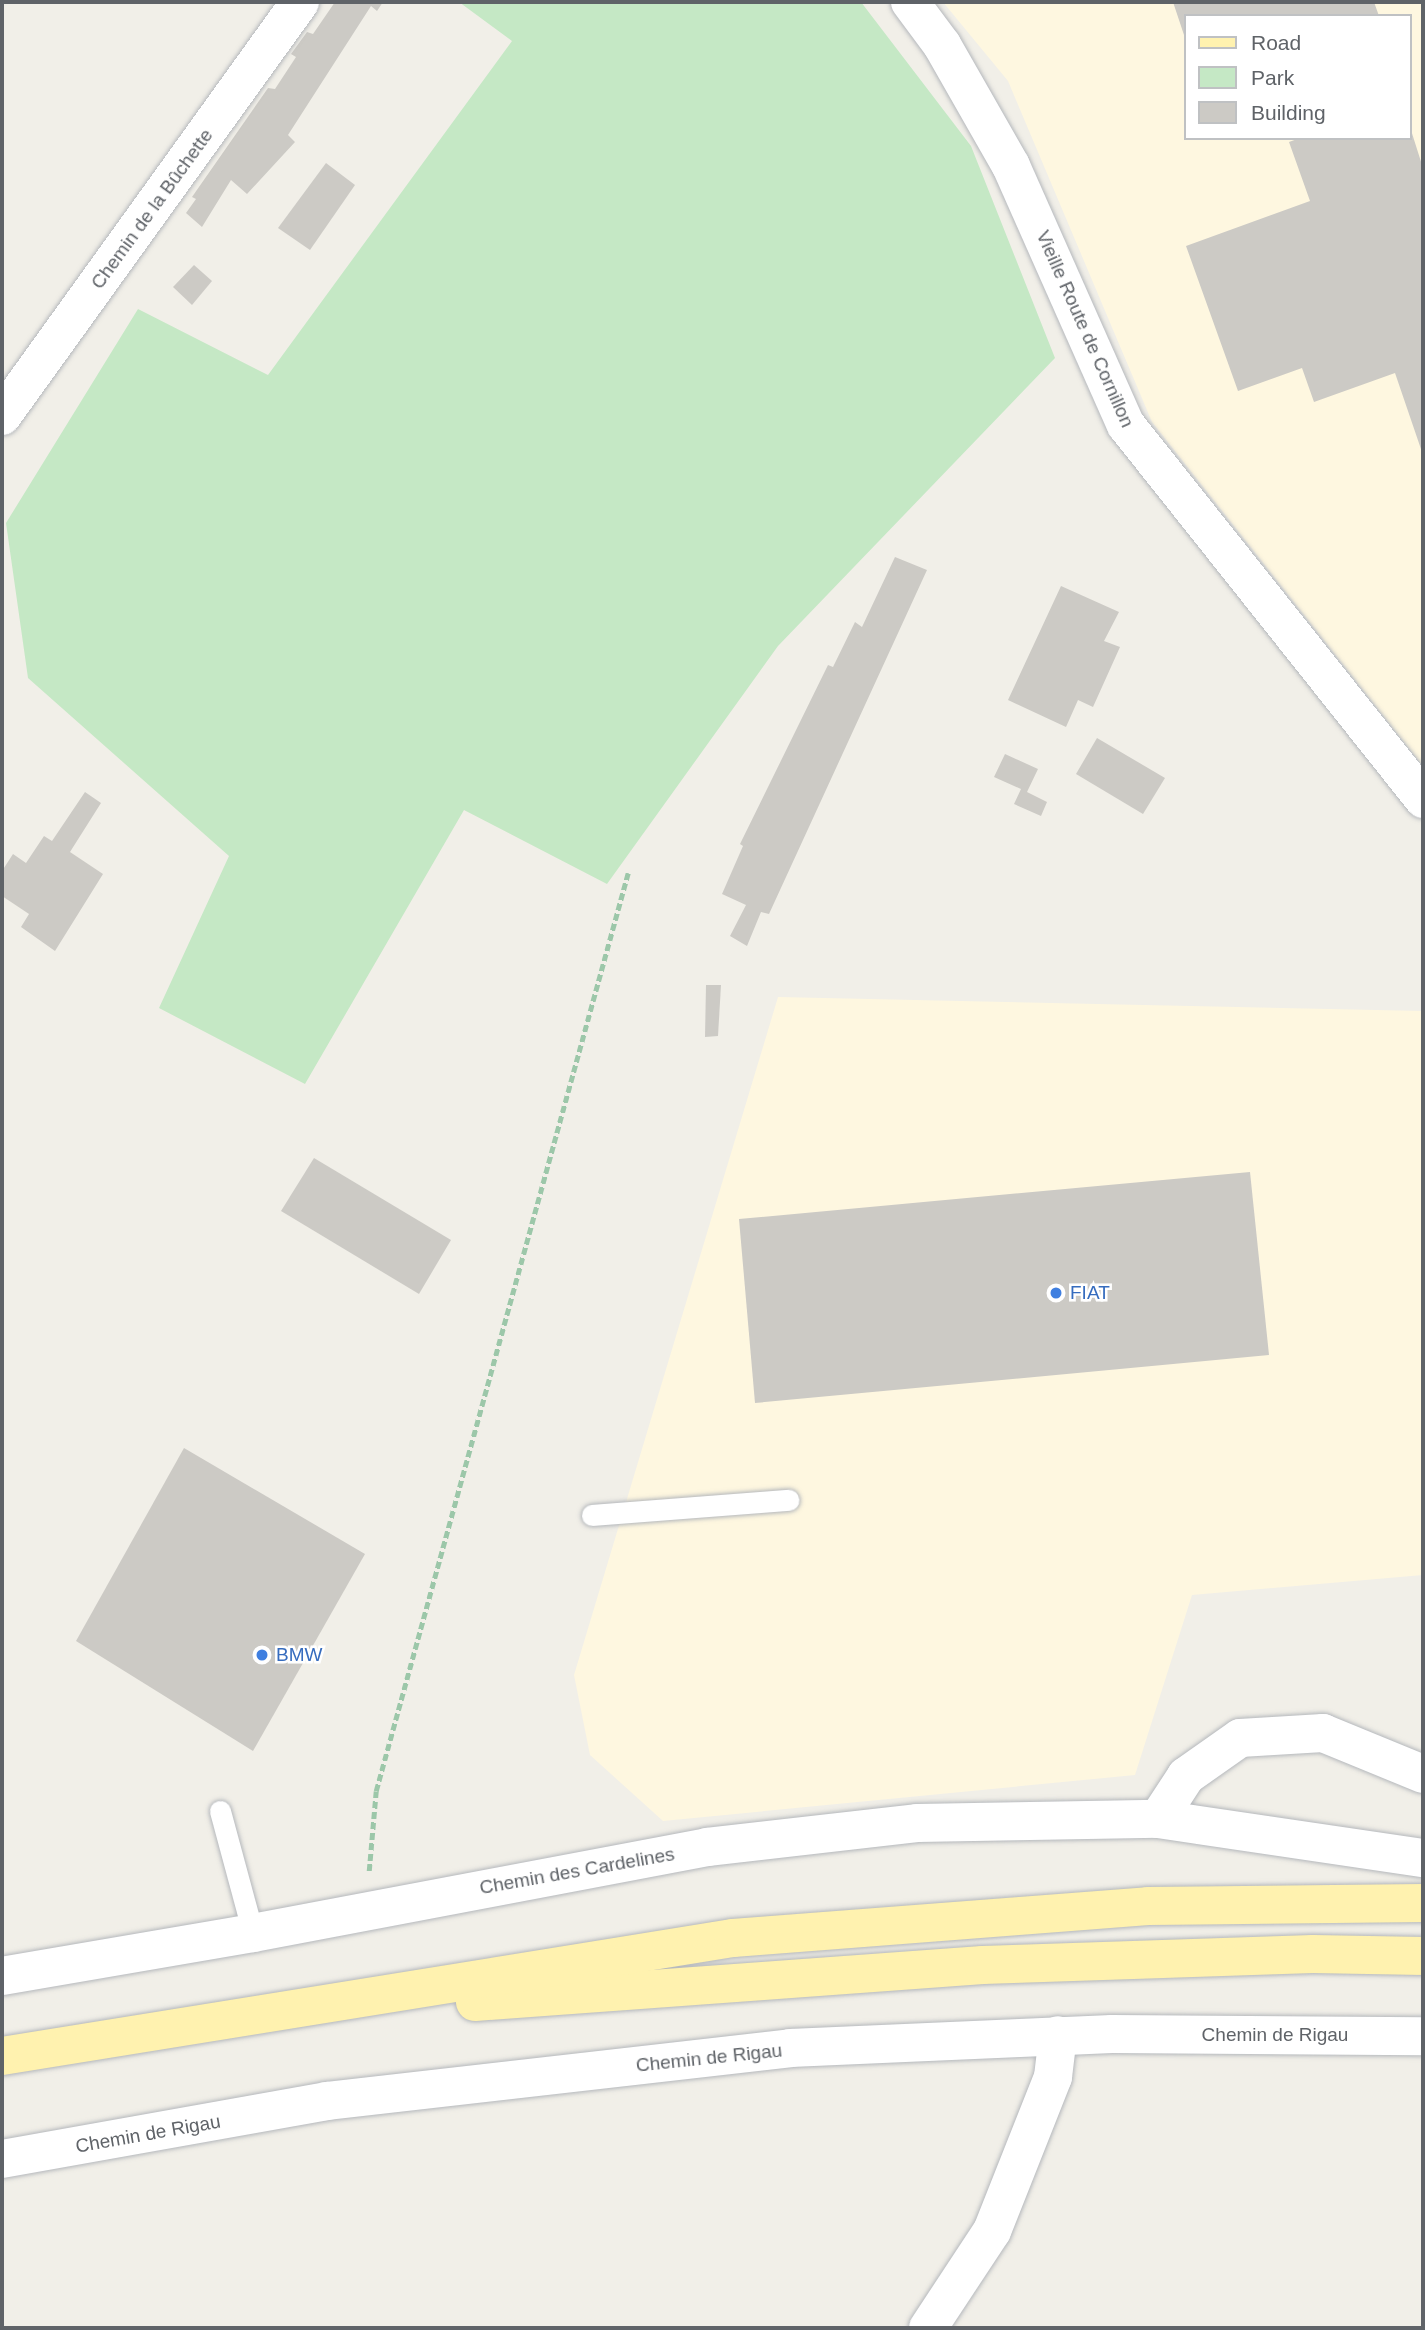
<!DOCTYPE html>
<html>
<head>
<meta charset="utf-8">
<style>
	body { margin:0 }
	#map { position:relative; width:1425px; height:2330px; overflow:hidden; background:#f1efe8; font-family:Arial,sans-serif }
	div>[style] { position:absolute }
	.commercial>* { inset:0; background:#fef7e0 }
	.green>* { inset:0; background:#c5e8c5 }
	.building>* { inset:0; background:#cccac5 }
	.path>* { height:4.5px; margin-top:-2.25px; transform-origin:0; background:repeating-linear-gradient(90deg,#9cc7a9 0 7px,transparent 0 10.5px) }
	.roads { filter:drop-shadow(0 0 2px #b5b8bc) drop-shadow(0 0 2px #b5b8bc) }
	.lane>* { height:21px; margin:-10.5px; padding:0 10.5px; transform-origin:10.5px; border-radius:10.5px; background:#fff }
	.street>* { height:38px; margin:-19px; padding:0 19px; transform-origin:19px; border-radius:19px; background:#fff }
	.primary>* { height:38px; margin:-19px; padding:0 19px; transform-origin:19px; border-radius:19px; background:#fff2af }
	.dots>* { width:19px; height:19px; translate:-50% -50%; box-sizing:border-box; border:4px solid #fff; border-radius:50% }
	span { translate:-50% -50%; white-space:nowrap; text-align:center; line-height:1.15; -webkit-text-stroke:5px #fff; paint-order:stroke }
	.street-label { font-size:19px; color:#5f6368 }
	.shop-label { font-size:19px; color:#366cbe }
	.left { translate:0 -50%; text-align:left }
	.frame { position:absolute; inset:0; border:4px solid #5f6368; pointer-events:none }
	.legend { position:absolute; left:1184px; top:14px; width:228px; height:126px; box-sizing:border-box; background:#fff; border:2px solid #bfc1c3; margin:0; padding:9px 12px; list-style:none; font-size:21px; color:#5f6368 }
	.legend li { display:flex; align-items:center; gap:14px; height:35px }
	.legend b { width:35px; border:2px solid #bfc1c3 }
</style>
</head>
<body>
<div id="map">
	<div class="commercial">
		<i style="clip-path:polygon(evenodd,943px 2px,1423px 2px,1423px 766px,1152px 422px,1008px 81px,943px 2px,1185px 16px,1409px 16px,1409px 138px,1185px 138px,1185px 16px)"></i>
		<i style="clip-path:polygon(778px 997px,1423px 1011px,1423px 1575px,1192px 1595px,1135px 1775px,663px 1821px,590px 1755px,574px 1675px)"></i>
	</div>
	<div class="green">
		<i style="clip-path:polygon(459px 2px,861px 2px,971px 146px,1055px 358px,778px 646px,607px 884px,464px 810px,305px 1084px,159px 1008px,229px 856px,28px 678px,6px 523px,138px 309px,268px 375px,512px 41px)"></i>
	</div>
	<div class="building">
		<i style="clip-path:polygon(335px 2px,383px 2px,377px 11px,371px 6px,288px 135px,295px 142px,247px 194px,231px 180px,202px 227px,186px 213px,196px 199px,192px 197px,268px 88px,275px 89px,296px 57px,291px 54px,307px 32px,313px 34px)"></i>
		<i style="clip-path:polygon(1173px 2px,1374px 2px,1379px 16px,1185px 16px,1185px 38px)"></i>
		<i style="clip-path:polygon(1410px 127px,1423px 168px,1423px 455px,1395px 373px,1314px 402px,1302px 368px,1238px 391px,1186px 246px,1310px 201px,1289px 142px,1300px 138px,1409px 138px)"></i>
		<i style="clip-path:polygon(326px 163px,355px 185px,310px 250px,278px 228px)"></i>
		<i style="clip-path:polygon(194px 265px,212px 281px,192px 305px,173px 287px)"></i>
		<i style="clip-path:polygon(895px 557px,927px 570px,769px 914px,761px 912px,747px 946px,730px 936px,746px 905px,722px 894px,743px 846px,740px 844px,828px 665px,833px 667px,855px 622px,862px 627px)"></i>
		<i style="clip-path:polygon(1061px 586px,1119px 612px,1104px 641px,1120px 647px,1093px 707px,1078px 700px,1066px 727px,1008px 700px)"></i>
		<i style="clip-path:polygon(1097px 738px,1165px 778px,1143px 814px,1076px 774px)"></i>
		<i style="clip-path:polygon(1005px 754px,1038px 769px,1027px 792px,1047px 802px,1041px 816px,1014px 804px,1021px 789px,994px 777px)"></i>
		<i style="clip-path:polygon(85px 792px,101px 803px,70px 852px,103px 874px,55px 951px,21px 927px,29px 914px,2px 896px,2px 871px,13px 854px,26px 863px,44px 836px,52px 841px)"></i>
		<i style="clip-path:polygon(706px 985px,721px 985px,718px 1036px,705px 1037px)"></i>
		<i style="clip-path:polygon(314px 1158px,451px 1240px,419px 1294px,281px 1211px)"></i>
		<i style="clip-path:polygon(1250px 1172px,1269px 1355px,755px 1403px,739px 1219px)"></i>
		<i style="clip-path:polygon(184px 1448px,365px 1554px,253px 1751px,76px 1641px)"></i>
	</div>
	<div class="path">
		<i style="left:369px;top:1871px;width:80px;rotate:-85deg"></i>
		<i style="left:376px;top:1791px;width:952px;rotate:-74.65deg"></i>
	</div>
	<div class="roads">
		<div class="lane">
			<i style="left:592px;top:1515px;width:197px;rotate:-4.4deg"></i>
			<i style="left:220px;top:1811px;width:126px;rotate:74.9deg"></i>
		</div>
		<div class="street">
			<i style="left:910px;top:2px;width:54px;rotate:53.3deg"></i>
			<i style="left:942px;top:45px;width:139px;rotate:60.3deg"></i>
			<i style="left:1011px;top:166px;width:283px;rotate:66.1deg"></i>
			<i style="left:1126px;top:425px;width:478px;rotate:51.5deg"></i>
			<i style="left:2px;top:416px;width:510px;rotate:-54.25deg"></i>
			<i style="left:1158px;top:1819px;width:51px;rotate:-56.9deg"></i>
			<i style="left:1186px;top:1776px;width:66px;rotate:-35.1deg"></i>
			<i style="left:1240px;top:1738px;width:83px;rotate:-3.4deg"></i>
			<i style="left:1323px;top:1733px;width:108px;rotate:22.3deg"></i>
			<i style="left:2px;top:1976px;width:255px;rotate:-9.7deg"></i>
			<i style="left:253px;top:1933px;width:462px;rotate:-10.7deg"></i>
			<i style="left:707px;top:1847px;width:211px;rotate:-6.5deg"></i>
			<i style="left:917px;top:1823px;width:241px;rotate:-1deg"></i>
			<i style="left:1158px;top:1819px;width:268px;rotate:8.4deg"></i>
			<i style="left:2px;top:2159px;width:330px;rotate:-10.1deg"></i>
			<i style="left:327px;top:2101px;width:466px;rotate:-6.5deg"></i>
			<i style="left:790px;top:2048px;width:322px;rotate:-2.5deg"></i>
			<i style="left:1112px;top:2034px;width:311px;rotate:0.4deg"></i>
			<i style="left:928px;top:2328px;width:116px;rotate:-56.6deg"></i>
			<i style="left:992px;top:2231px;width:166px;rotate:-68.4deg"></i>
			<i style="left:1053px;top:2077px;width:42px;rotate:-83.2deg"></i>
		</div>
		<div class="primary">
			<i style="left:475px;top:2002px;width:509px;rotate:-4.17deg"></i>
			<i style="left:983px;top:1965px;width:330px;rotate:-1.9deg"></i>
			<i style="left:1313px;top:1954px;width:110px;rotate:1deg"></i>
			<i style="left:2px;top:2056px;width:740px;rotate:-9.17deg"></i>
			<i style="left:733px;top:1938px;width:416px;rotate:-4.4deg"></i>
			<i style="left:1148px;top:1906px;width:275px;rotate:-0.6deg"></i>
		</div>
	</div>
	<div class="dots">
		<i style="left:1056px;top:1293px;background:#3f7fe0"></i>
		<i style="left:262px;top:1655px;background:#3f7fe0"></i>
	</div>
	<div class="street-label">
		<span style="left:152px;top:209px;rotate:-54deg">Chemin de la Bûchette</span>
		<span style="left:1085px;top:329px;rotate:66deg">Vieille Route de Cornillon</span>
		<span style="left:577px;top:1871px;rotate:-10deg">Chemin des Cardelines</span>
		<span style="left:1275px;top:2035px">Chemin de Rigau</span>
		<span style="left:709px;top:2058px;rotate:-6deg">Chemin de Rigau</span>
		<span style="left:148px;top:2134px;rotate:-10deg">Chemin de Rigau</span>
	</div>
	<div class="shop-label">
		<span class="left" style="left:1070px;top:1293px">FIAT</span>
		<span class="left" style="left:276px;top:1655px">BMW</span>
	</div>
	<div class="frame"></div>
	<ul class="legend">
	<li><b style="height:9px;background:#fff2af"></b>Road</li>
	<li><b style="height:19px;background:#c5e8c5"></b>Park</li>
	<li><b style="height:19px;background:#cccac5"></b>Building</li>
	</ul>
</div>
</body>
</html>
